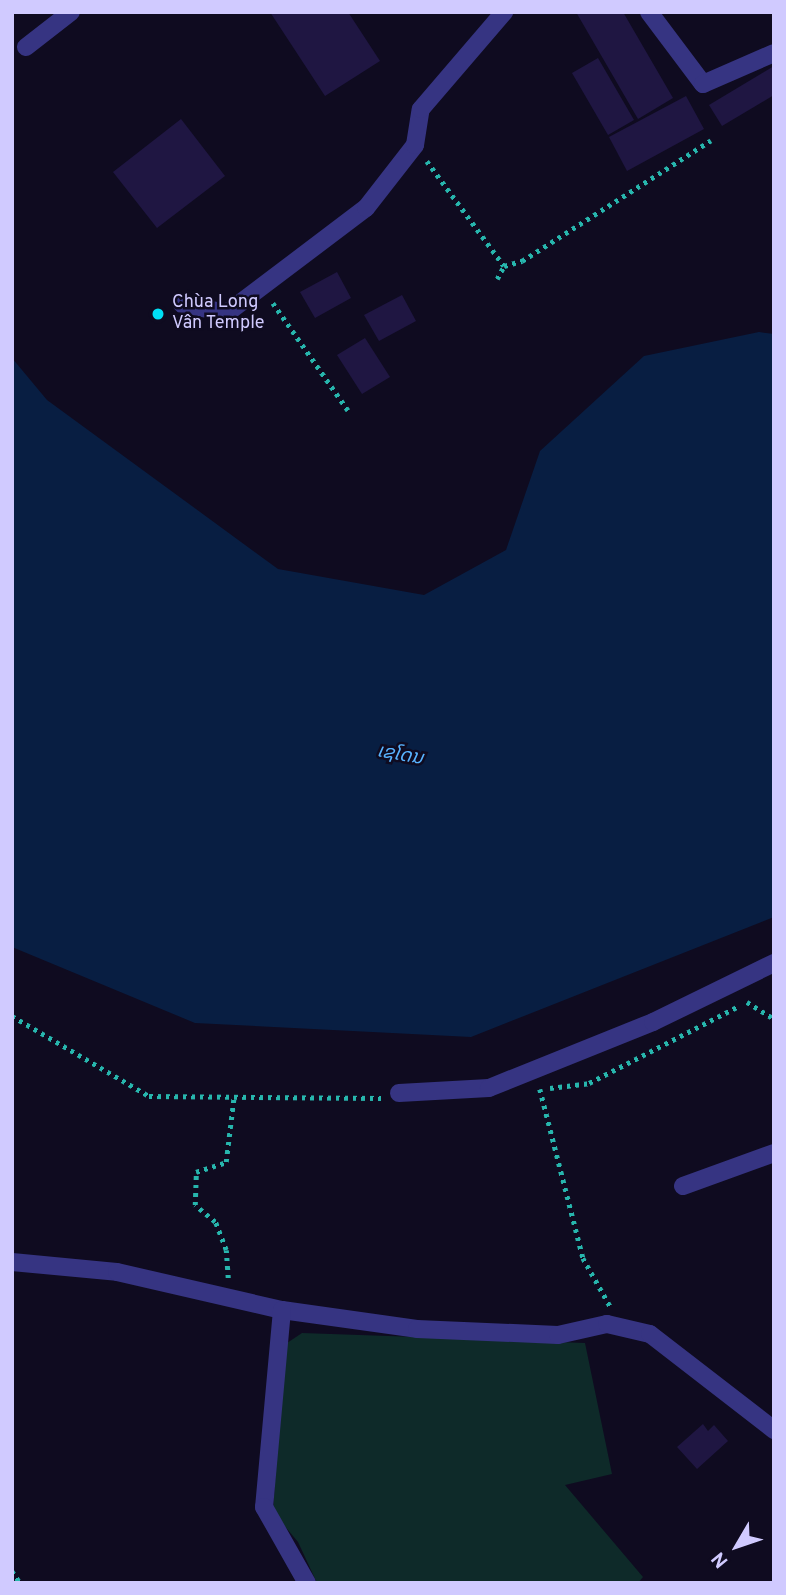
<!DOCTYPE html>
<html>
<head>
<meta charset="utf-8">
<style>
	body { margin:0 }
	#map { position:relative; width:786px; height:1595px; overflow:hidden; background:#0f0b20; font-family:Overpass,"Noto Sans Lao",sans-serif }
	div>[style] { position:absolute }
	.green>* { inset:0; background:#0e2a29 }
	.water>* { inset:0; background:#081e42 }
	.building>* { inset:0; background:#1f1642 }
	.path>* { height:4.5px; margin-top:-2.25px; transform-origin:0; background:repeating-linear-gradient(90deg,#27b6ad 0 3.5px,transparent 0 8.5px) }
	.minor>* { height:18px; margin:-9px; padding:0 9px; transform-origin:9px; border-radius:9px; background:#363482 }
	.dots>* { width:19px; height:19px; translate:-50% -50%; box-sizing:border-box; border:4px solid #0f0b20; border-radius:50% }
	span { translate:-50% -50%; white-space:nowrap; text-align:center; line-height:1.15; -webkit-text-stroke:5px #0f0b20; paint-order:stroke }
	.poi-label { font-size:18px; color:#d0caff }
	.left { translate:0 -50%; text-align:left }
	.water-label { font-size:19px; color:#58b3ff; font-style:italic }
	.frame { position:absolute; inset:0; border:14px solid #d0caff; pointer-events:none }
	.north { position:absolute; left:702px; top:1511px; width:70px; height:70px; -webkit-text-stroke:5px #0f0b20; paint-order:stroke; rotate:231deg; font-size:19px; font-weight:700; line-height:28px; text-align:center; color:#d0caff }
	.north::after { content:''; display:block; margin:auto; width:24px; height:32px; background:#d0caff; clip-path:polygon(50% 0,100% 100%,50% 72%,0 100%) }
</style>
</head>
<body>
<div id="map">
	<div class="green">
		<i style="clip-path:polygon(302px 1333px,585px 1343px,612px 1474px,565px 1485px,643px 1577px,638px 1583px,317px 1583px,298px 1542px,273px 1512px,284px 1345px)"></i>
	</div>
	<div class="water">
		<i style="clip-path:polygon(759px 332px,774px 334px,774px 917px,471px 1037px,195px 1023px,12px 947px,12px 358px,47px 400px,278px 569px,424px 595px,506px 550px,540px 451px,644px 356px)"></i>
	</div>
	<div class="building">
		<i style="clip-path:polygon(270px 12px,348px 12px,380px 61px,325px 96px)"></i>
		<i style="clip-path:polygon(576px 12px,623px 12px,673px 98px,638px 119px)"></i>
		<i style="clip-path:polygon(598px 58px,634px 120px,608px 135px,572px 73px)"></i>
		<i style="clip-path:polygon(774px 66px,774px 95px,722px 126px,709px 105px)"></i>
		<i style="clip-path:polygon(686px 96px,704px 129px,627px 171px,609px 137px)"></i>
		<i style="clip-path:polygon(181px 119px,225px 176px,157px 228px,113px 172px)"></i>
		<i style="clip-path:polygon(337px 272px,351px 298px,315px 318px,300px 292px)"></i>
		<i style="clip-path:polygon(402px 295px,416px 321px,379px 341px,364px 315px)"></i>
		<i style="clip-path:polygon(365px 338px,390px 377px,362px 394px,337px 355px)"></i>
		<i style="clip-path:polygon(703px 1424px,708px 1431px,714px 1425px,728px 1441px,697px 1469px,677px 1447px)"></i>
	</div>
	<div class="path">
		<i style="left:427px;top:161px;width:130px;rotate:53.7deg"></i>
		<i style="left:504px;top:266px;width:19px;rotate:-16deg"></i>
		<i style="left:522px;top:261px;width:224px;rotate:-32.6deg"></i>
		<i style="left:497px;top:279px;width:15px;rotate:-62deg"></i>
		<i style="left:273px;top:303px;width:131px;rotate:55deg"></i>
		<i style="left:747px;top:1002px;width:32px;rotate:32deg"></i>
		<i style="left:12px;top:1016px;width:159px;rotate:30.3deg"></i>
		<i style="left:149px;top:1096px;width:232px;rotate:0.5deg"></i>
		<i style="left:550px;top:1088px;width:39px;rotate:-7deg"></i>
		<i style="left:589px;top:1083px;width:169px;rotate:-27.2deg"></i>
		<i style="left:540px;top:1089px;width:174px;rotate:75.7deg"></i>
		<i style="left:583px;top:1258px;width:55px;rotate:60.6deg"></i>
		<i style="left:228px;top:1278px;width:28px;rotate:-94deg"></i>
		<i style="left:226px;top:1250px;width:30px;rotate:-111deg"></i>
		<i style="left:215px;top:1222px;width:26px;rotate:-140deg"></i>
		<i style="left:195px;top:1205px;width:33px;rotate:-88deg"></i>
		<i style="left:196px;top:1172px;width:32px;rotate:-18deg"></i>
		<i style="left:226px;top:1162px;width:66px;rotate:-83.1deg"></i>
		<i style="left:12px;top:1571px;width:14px;rotate:56deg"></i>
	</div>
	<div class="minor">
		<i style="left:649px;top:12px;width:90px;rotate:53.1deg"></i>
		<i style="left:703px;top:84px;width:77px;rotate:-23.6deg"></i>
		<i style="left:26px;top:47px;width:57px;rotate:-37.9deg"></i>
		<i style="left:182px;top:304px;width:46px;rotate:11.3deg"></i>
		<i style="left:227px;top:313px;width:174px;rotate:-37.1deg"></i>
		<i style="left:366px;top:208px;width:80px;rotate:-52.1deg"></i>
		<i style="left:415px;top:145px;width:36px;rotate:-81deg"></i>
		<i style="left:421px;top:109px;width:128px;rotate:-49.4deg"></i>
		<i style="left:399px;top:1093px;width:90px;rotate:-3.2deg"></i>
		<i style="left:489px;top:1088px;width:177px;rotate:-21.9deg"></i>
		<i style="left:653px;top:1022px;width:135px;rotate:-26deg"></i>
		<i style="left:683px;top:1186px;width:97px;rotate:-19.9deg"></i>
		<i style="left:12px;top:1262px;width:105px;rotate:5.4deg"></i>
		<i style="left:117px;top:1272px;width:169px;rotate:13deg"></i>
		<i style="left:282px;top:1310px;width:136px;rotate:8deg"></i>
		<i style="left:417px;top:1329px;width:141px;rotate:2.4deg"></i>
		<i style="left:558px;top:1335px;width:50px;rotate:-12.7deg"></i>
		<i style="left:607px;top:1324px;width:44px;rotate:13.1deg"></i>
		<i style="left:650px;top:1334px;width:157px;rotate:37.7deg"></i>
		<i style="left:282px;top:1310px;width:198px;rotate:95.2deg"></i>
		<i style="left:264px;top:1507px;width:87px;rotate:60.5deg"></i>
	</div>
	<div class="dots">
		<i style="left:158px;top:314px;background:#00dff5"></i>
	</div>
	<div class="poi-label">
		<span class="left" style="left:172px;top:314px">Chùa Long<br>Vân Temple</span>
	</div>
	<div class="water-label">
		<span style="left:400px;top:756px;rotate:10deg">ເຊໂດນ</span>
	</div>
	<div class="frame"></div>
	<div class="north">N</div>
</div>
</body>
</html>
